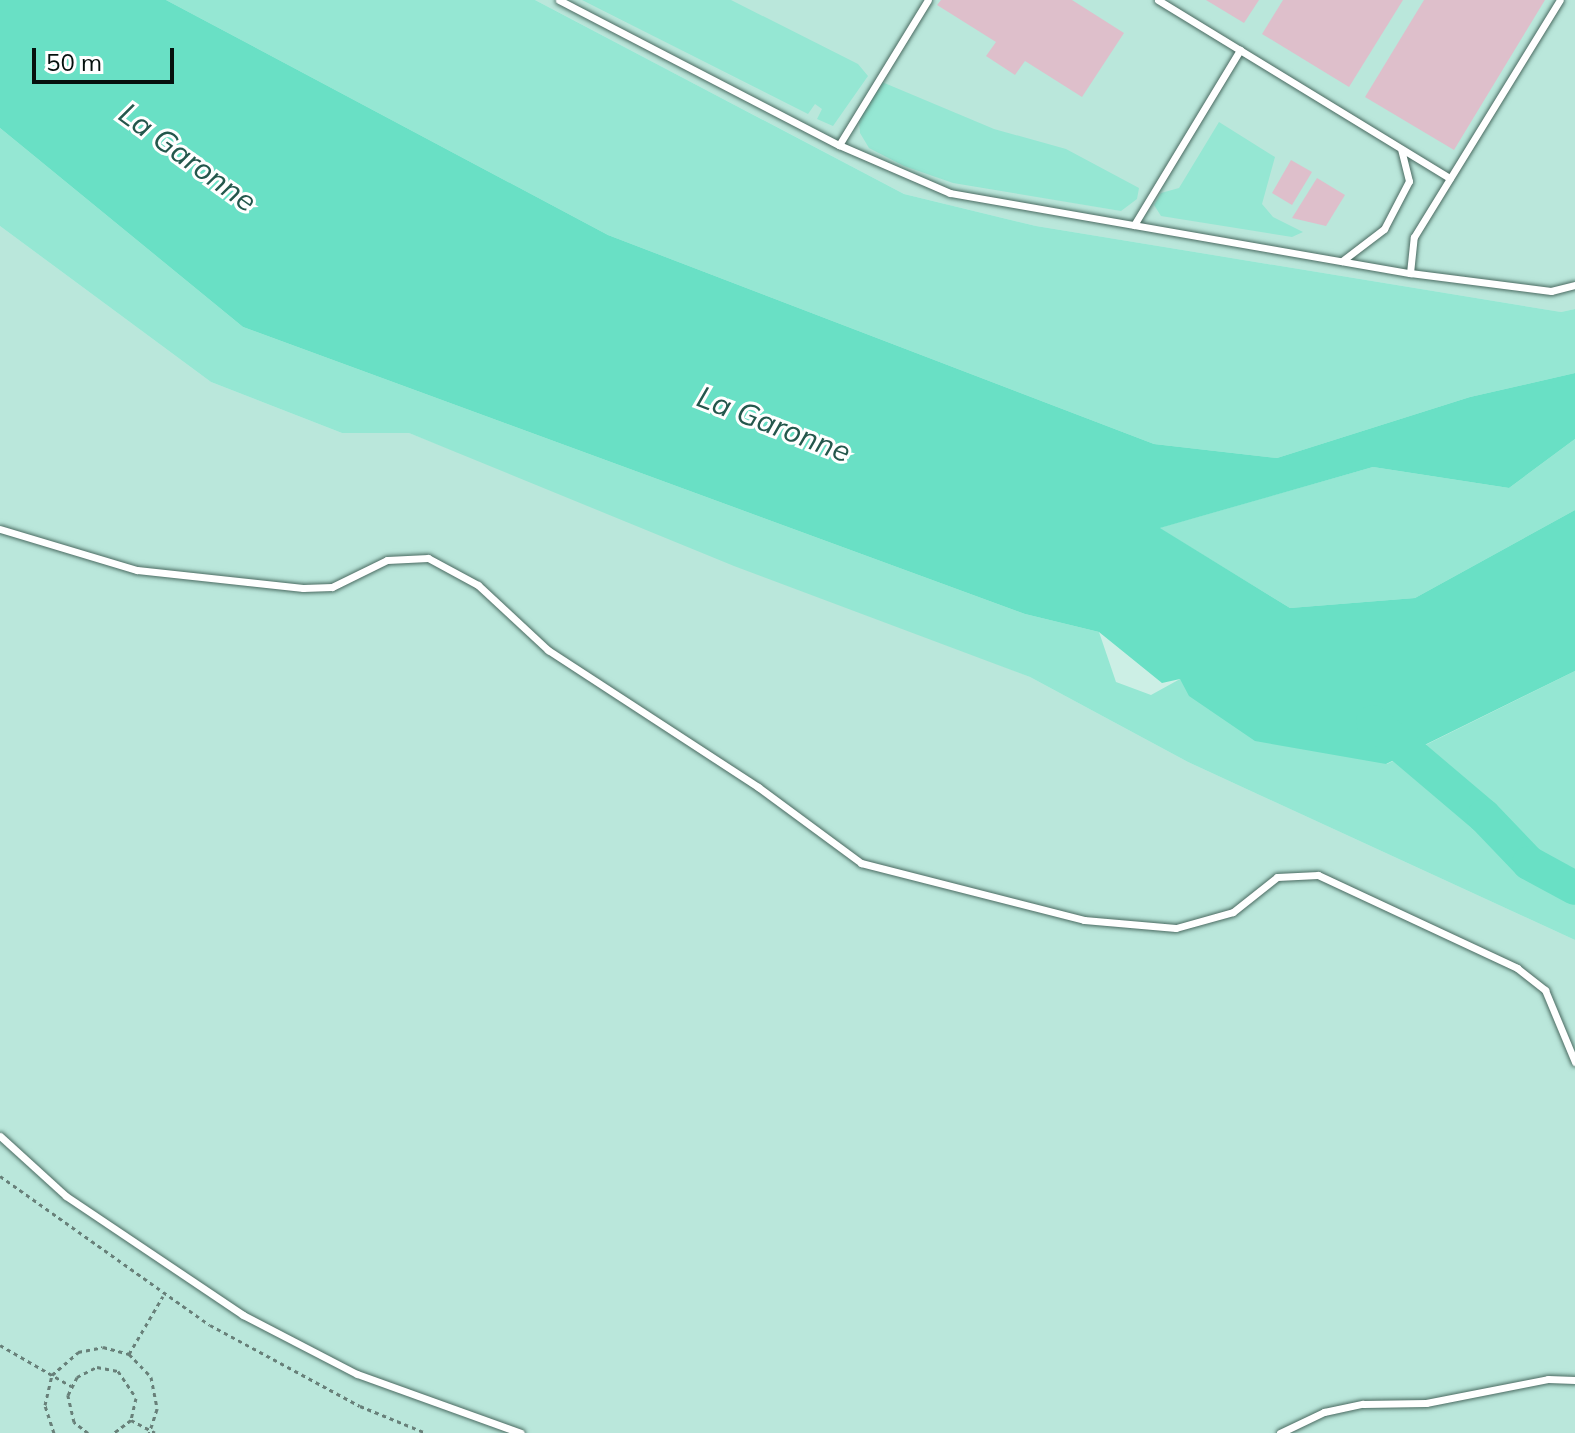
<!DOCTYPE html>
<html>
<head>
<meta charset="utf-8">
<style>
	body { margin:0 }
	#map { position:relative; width:1575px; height:1433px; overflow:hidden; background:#ccefe5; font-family:Mulish,sans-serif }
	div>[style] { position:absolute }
	.built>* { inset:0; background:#bae7db }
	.green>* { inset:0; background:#95e7d3 }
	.water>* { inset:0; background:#69e0c5 }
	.river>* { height:34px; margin:-17px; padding:0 17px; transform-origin:17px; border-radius:17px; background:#69e0c5 }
	.building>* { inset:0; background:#debfcb }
	.path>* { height:3px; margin-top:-1.5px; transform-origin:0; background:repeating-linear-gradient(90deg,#688079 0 4px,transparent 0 8px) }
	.roads { filter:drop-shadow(0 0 2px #4a6a61) drop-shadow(0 0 2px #4a6a61) }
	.lane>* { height:7px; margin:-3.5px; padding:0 3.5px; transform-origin:3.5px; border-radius:3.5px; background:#fff }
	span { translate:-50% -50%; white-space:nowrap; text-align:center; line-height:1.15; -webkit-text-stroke:6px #fff; paint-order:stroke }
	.water-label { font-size:30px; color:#24574c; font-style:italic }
	.scale { position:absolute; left:32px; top:48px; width:142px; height:36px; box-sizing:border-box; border:4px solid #05110e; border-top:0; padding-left:10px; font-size:24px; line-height:28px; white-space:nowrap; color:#05110e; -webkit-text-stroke:6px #fff; paint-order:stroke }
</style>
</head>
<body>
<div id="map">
	<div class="built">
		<i style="clip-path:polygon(535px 0,1575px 0,1575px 309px,1561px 312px,1036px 226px,904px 194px)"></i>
		<i style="clip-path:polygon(0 226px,211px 382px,342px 433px,409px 433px,1030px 677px,1188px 762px,1575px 940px,1575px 1433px,0 1433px)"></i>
	</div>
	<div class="green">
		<i style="clip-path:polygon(166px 0,535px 0,904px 194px,1036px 226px,1561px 312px,1575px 309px,1575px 373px,1470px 397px,1277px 458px,1154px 444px,608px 235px)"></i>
		<i style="clip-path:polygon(582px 0,731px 0,858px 64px,868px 76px,833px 126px,817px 119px,822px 109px,815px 104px,808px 114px)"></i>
		<i style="clip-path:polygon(882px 82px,994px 129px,1066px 149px,1139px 188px,1137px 199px,1121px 211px,953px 183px,904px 166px,869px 148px,860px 133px,859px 119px)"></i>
		<i style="clip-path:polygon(1219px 122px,1275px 157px,1262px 204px,1273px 217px,1303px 232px,1292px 237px,1161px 216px,1154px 205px,1161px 193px,1179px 188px)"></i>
		<i style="clip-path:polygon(0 128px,243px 327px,1025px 614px,1099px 632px,1116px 682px,1151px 695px,1180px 679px,1387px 764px,1575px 671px,1575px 940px,1188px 762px,1030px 677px,734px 566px,409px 433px,342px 433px,211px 382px,0 226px)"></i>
		<i style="clip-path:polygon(1575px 439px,1575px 510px,1415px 598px,1290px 608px,1159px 528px,1373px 467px,1509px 488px)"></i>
	</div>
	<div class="water">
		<i style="clip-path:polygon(0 0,166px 0,608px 235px,1154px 444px,1277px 458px,1470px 397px,1575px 373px,1575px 439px,1509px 488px,1373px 467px,1160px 528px,1290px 608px,1415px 598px,1575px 510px,1575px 671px,1386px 764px,1255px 741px,1189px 696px,1180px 679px,1162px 683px,1099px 632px,1025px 614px,243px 327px,0 128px)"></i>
	</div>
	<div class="river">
		<i style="left:1373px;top:722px;width:145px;rotate:40.3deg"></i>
		<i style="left:1484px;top:816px;width:65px;rotate:46.2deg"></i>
		<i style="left:1529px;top:863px;width:52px;rotate:28.5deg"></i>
	</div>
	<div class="building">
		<i style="clip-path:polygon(941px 0,1072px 0,1124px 33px,1082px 97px,1025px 61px,1015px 75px,986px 56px,996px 42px,937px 5px)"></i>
		<i style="clip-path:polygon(1206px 0,1259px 0,1244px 23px)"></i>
		<i style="clip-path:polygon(1283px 0,1403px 0,1349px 87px,1262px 34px)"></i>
		<i style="clip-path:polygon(1424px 0,1545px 0,1454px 150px,1365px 97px)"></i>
		<i style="clip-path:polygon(1291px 160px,1312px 172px,1292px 205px,1272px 193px)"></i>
		<i style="clip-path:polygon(1317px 178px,1345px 195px,1326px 226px,1292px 218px)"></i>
	</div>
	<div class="path">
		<i style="left:0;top:1176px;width:257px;rotate:35.4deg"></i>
		<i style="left:210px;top:1325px;width:170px;rotate:28.4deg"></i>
		<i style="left:360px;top:1406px;width:71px;rotate:22.2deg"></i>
		<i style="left:0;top:1345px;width:82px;rotate:30deg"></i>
		<i style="left:129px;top:1354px;width:67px;rotate:-59.6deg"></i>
		<i style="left:131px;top:1420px;width:27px;rotate:28deg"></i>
		<i style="left:54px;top:1433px;width:29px;rotate:-108deg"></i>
		<i style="left:45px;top:1405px;width:31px;rotate:-77deg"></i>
		<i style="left:52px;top:1375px;width:35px;rotate:-41deg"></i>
		<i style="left:78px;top:1352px;width:25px;rotate:-11deg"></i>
		<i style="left:103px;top:1347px;width:27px;rotate:15deg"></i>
		<i style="left:129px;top:1354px;width:32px;rotate:46deg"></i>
		<i style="left:151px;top:1377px;width:33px;rotate:79deg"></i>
		<i style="left:157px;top:1409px;width:25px;rotate:108deg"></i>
		<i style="left:88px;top:1433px;width:18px;rotate:-142deg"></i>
		<i style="left:74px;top:1422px;width:28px;rotate:-103deg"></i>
		<i style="left:68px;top:1395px;width:20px;rotate:-63deg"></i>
		<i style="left:77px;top:1377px;width:22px;rotate:-27deg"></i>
		<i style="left:97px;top:1367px;width:21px;rotate:11deg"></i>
		<i style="left:118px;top:1371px;width:32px;rotate:56deg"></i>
		<i style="left:136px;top:1398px;width:23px;rotate:103deg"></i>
		<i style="left:131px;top:1420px;width:21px;rotate:143deg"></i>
	</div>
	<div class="roads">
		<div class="lane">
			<i style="left:559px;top:0;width:315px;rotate:27.4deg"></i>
			<i style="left:839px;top:145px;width:121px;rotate:23.4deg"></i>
			<i style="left:950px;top:193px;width:467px;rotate:9.9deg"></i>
			<i style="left:1410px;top:273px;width:142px;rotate:7.3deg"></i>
			<i style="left:1551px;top:291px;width:25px;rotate:-14deg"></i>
			<i style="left:1158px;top:0;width:342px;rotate:31.4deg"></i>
			<i style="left:839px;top:145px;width:170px;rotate:-58.5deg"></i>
			<i style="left:1134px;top:225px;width:205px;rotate:-58.8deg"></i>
			<i style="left:1342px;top:261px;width:53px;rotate:-37.3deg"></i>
			<i style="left:1384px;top:229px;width:54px;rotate:-62.5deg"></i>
			<i style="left:1409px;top:181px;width:33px;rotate:-104deg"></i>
			<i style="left:1410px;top:273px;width:36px;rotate:-84deg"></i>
			<i style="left:1414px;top:237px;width:278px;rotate:-58.4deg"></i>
			<i style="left:0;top:529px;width:143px;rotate:16.7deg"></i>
			<i style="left:137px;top:570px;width:167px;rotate:6.2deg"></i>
			<i style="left:303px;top:588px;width:29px;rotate:-2deg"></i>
			<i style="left:332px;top:587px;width:61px;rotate:-26.1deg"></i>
			<i style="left:387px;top:560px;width:41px;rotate:-2.8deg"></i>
			<i style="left:428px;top:558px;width:57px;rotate:28.4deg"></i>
			<i style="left:478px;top:585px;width:96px;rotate:42.9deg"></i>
			<i style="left:548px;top:650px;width:251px;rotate:33.1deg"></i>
			<i style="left:758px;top:787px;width:128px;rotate:36.4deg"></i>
			<i style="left:861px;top:863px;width:230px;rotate:14.3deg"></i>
			<i style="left:1084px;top:920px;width:92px;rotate:5deg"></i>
			<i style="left:1176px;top:928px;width:59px;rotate:-15.7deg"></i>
			<i style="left:1233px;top:912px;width:56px;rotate:-38.5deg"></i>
			<i style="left:1277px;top:877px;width:41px;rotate:-2.8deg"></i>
			<i style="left:1318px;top:875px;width:220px;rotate:25deg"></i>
			<i style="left:1517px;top:968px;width:36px;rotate:38deg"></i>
			<i style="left:1545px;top:990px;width:78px;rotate:67.4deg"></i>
			<i style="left:0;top:1136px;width:89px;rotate:42.3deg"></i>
			<i style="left:66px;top:1196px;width:213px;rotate:33.9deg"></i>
			<i style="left:243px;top:1315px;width:128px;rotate:27.4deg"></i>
			<i style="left:357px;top:1374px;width:174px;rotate:19.8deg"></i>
			<i style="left:1280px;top:1433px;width:49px;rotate:-25.5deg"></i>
			<i style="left:1324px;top:1412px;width:40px;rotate:-12deg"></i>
			<i style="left:1363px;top:1404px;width:63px;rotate:-0.9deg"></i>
			<i style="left:1426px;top:1403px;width:124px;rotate:-11.1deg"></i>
			<i style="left:1548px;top:1379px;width:27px;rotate:2deg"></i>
		</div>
	</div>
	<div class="water-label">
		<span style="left:188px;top:157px;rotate:36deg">La Garonne</span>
		<span style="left:774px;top:424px;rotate:21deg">La Garonne</span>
	</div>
	<div class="scale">50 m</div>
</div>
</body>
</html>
